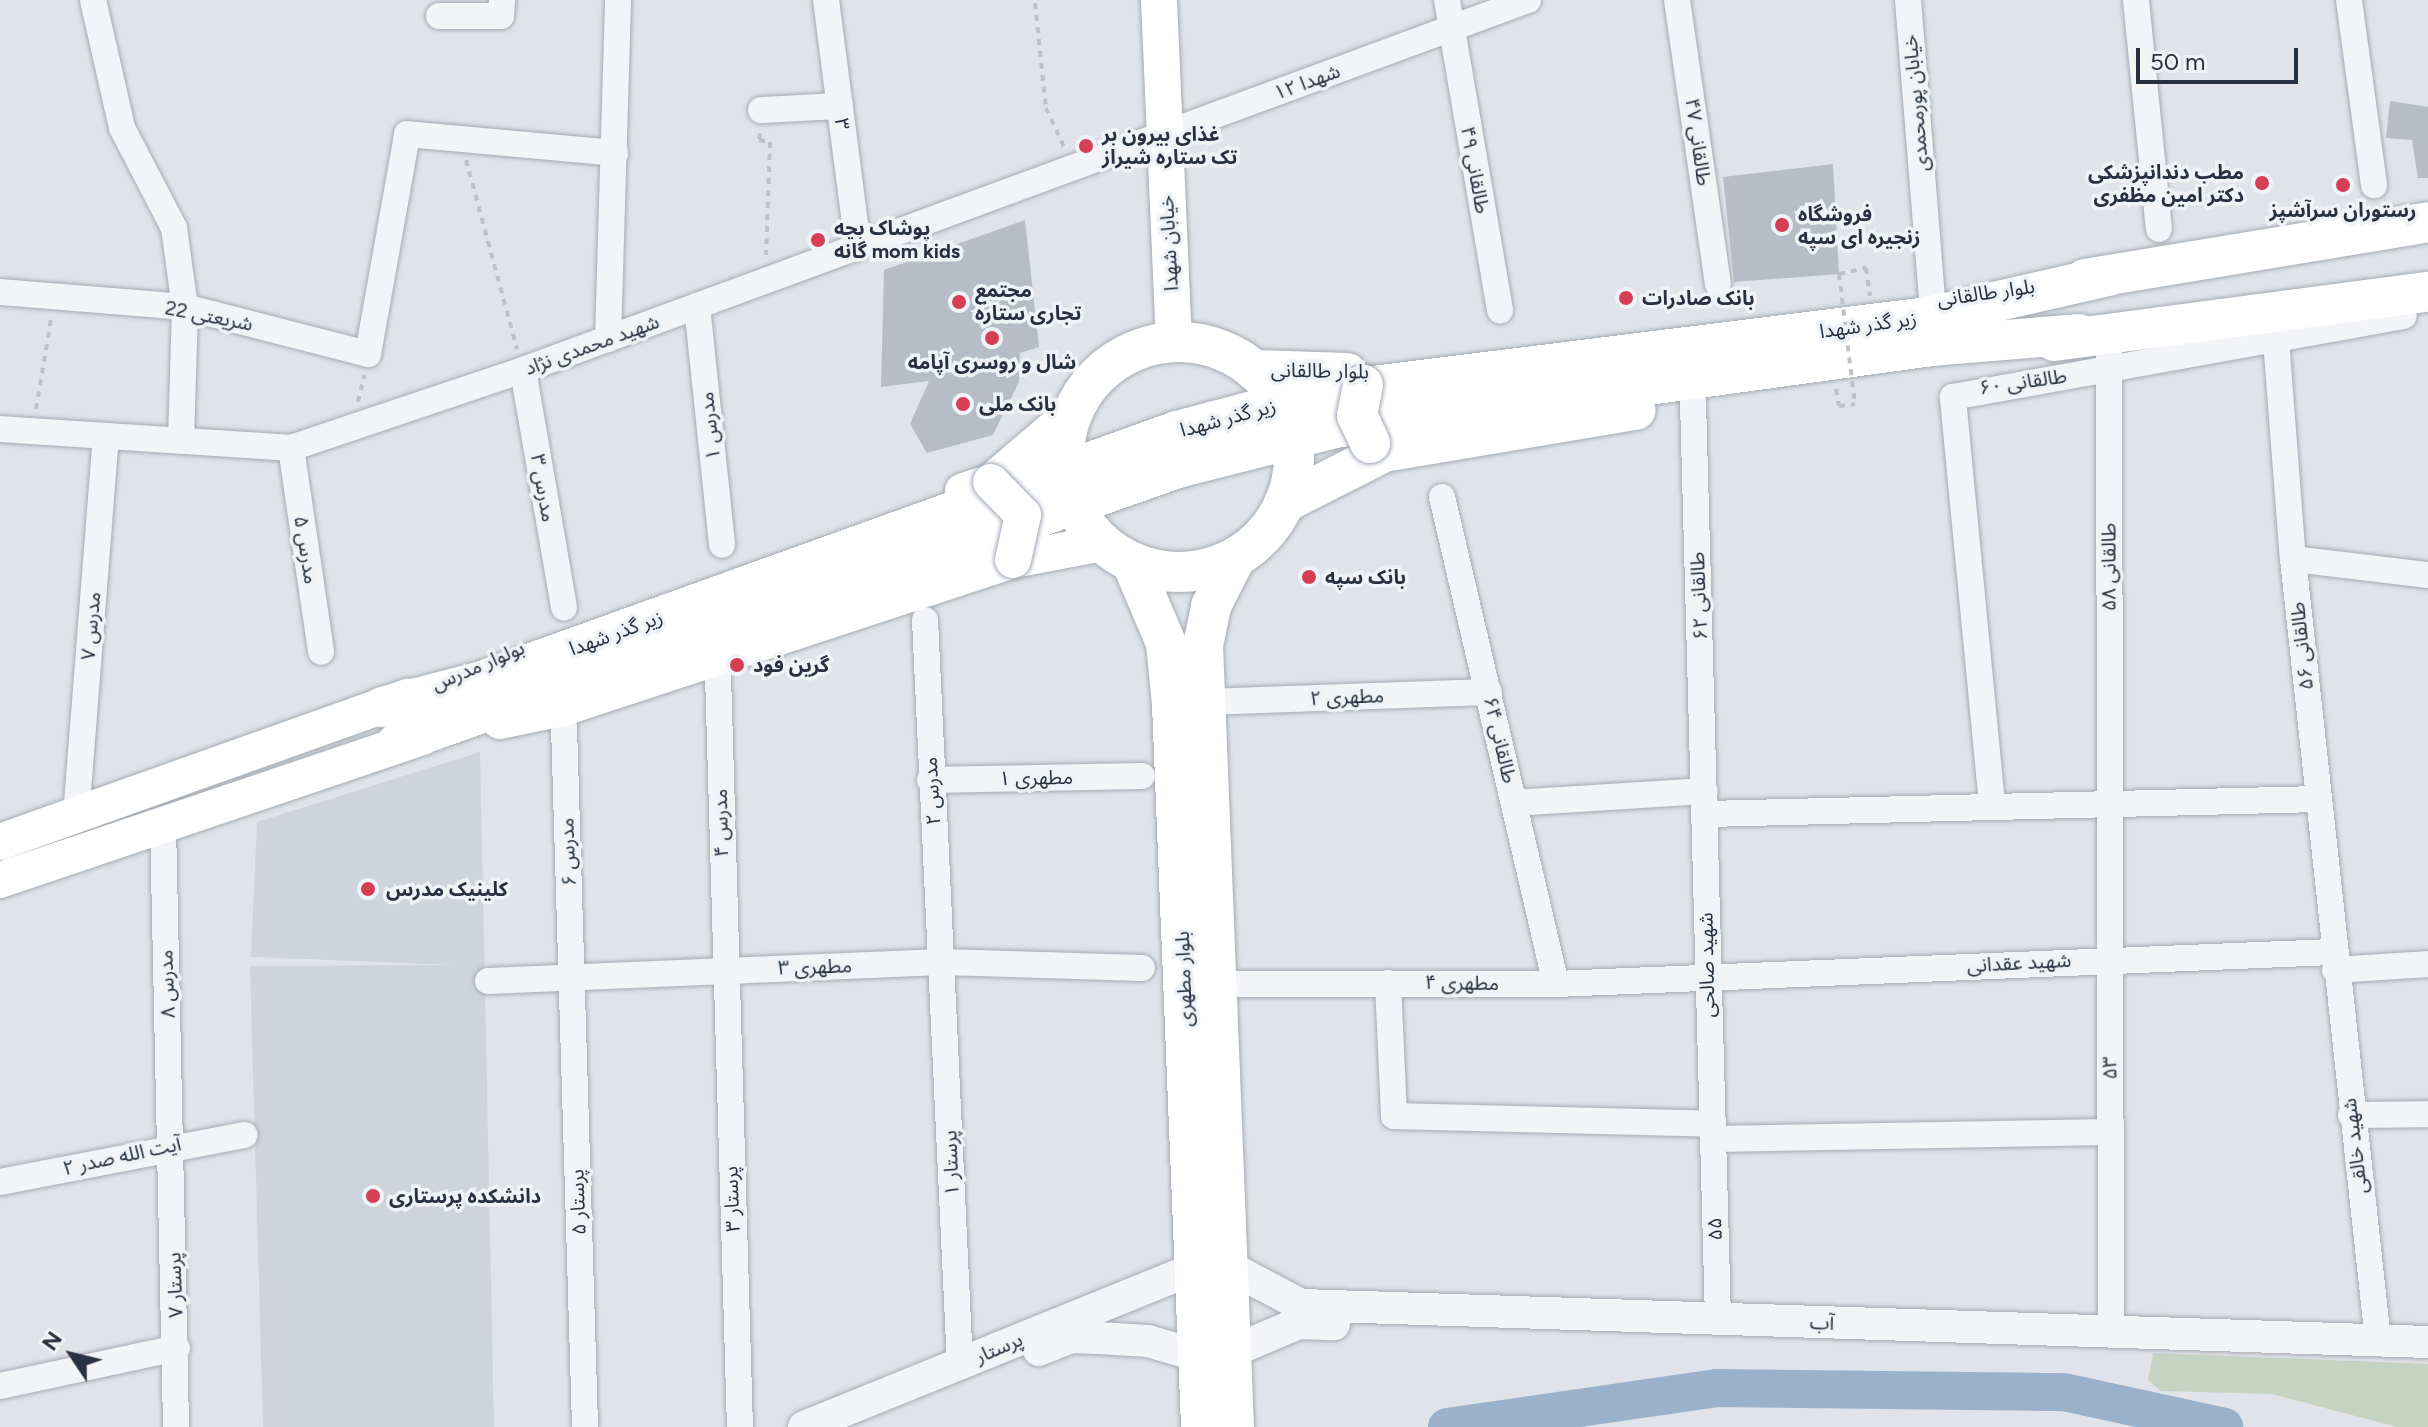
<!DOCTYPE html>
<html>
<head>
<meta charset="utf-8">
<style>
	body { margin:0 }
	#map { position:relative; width:2428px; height:1427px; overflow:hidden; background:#e0e4ea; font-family:Figtree,"Noto Sans Arabic",sans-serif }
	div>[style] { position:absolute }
	.built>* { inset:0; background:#ced3dc }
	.green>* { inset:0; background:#c5d4c1 }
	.river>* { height:38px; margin:-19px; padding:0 19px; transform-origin:19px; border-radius:19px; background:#99b1cb }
	.building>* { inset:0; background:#b7bdc7 }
	.path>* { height:4px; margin-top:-2px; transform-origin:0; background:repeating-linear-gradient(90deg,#bec1c9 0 6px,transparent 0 12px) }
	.roads { filter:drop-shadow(0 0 2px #a5abb4) drop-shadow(0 0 2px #a5abb4) }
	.minor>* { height:26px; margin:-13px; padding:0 13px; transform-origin:13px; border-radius:13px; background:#f3f4f8 }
	.tertiary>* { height:32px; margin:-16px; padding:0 16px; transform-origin:16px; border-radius:16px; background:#f3f4f8 }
	.secondary>* { height:36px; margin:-18px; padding:0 18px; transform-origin:18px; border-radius:18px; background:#fff }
	.primary>* { height:40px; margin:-20px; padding:0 20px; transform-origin:20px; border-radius:20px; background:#fff }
	.primary>.ring { margin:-20px; padding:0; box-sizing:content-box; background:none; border:40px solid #fff; border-radius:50% }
	.path-bridge>* { height:4px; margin-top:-2px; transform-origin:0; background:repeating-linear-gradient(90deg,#bec1c9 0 6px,transparent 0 12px) }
	.bridges { filter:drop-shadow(0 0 2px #9fa8b6) drop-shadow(0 0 2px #9fa8b6) }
	.secondary-bridge>* { height:36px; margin:-18px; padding:0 18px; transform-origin:18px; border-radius:18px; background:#fff }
	.primary-bridge>* { height:40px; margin:-20px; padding:0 20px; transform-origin:20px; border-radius:20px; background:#fff }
	.dots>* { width:22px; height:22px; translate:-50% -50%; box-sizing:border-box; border:4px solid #eff3f7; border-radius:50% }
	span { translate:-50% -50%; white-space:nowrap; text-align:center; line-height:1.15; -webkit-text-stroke:7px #eff3f7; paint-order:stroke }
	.street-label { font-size:20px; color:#283142 }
	.poi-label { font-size:20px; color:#283142; font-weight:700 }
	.left { translate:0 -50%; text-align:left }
	.right { translate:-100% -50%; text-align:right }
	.north { position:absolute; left:32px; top:1315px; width:80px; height:80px; -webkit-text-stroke:6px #eff3f7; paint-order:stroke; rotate:305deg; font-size:22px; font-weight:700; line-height:32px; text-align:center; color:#283142 }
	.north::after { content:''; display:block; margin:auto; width:28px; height:36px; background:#283142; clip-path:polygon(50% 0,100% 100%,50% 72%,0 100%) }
	.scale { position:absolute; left:2136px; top:48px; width:162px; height:36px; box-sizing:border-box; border:4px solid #283142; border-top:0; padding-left:10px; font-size:24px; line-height:28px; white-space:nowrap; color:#283142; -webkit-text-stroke:6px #eff3f7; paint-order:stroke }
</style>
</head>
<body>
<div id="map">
	<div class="built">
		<i style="clip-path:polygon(480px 752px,494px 1427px,263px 1427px,250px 966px,454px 965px,251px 957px,257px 822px)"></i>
	</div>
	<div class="green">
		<i style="clip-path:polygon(2153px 1353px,2428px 1364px,2428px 1427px,2397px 1427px,2272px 1394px,2161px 1391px,2148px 1380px)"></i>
	</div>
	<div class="river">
		<i style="left:1447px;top:1427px;width:274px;rotate:-8.2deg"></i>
		<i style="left:1718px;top:1388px;width:346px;rotate:0.7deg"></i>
		<i style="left:2064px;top:1392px;width:164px;rotate:12.3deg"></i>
	</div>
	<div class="building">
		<i style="clip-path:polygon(2390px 101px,2428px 107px,2428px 178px,2418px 178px,2412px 140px,2386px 138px)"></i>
		<i style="clip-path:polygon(1833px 164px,1839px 274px,1734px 282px,1723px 177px)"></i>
		<i style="clip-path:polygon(1025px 220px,1039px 347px,1020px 353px,1019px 382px,993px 435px,927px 453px,910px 424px,929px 381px,881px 387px,884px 270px)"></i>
	</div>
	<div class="path">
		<i style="left:1035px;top:3px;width:106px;rotate:84deg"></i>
		<i style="left:1046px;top:108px;width:43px;rotate:65.2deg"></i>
		<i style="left:760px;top:133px;width:7px;rotate:98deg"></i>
		<i style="left:759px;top:140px;width:11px;rotate:10deg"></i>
		<i style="left:770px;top:142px;width:113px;rotate:92deg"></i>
		<i style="left:466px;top:160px;width:196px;rotate:74.9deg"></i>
		<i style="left:1839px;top:274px;width:28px;rotate:-13deg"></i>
		<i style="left:1866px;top:268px;width:28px;rotate:82deg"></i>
		<i style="left:1836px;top:389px;width:17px;rotate:80deg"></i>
		<i style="left:1839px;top:406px;width:16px;rotate:-7deg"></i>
		<i style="left:358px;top:402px;width:28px;rotate:-77deg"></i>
		<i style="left:36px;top:409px;width:91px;rotate:-80.5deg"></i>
	</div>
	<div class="roads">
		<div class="minor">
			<i style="left:93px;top:0;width:131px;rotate:77.2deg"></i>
			<i style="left:122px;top:128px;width:113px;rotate:62.5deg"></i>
			<i style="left:174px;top:228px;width:80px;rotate:82.1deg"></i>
			<i style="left:185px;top:307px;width:134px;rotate:91.7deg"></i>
			<i style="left:826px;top:0;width:249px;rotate:82.6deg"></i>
			<i style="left:1447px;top:0;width:315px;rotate:80.3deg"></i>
			<i style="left:1677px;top:0;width:287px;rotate:81.8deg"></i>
			<i style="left:1908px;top:0;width:302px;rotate:85.4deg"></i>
			<i style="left:2136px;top:0;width:230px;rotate:84.3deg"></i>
			<i style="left:2349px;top:0;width:187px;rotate:82.3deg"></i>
			<i style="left:439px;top:16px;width:62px"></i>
			<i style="left:501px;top:16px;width:16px;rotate:-86deg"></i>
			<i style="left:761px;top:110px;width:79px;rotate:-2.9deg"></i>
			<i style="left:0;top:292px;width:186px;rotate:4.6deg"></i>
			<i style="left:185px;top:307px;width:189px;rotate:14.4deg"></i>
			<i style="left:368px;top:354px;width:223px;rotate:-79.9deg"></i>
			<i style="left:407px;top:134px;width:209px;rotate:5.2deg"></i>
			<i style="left:697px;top:306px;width:240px;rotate:84deg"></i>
			<i style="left:2109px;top:331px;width:1002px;rotate:89.89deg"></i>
			<i style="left:608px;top:339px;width:339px;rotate:-88.3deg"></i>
			<i style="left:2276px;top:340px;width:220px;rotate:85.6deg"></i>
			<i style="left:2293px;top:559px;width:786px;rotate:83.79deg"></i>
			<i style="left:523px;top:370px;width:241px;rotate:80.2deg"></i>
			<i style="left:1693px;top:401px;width:918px;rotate:88.44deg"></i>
			<i style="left:0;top:429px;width:292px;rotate:3.7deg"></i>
			<i style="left:291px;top:448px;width:245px;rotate:-18.6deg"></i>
			<i style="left:523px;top:370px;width:1071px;rotate:-20.21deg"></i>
			<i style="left:291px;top:448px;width:206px;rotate:81.6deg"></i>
			<i style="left:1442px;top:497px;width:500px;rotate:76.83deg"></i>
			<i style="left:2293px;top:559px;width:136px;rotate:6.8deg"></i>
			<i style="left:925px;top:620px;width:746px;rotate:87.31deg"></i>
			<i style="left:718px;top:674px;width:753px;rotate:88.33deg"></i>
			<i style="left:1204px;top:702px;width:285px;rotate:-2deg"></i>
			<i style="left:564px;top:726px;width:701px;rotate:88.28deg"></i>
			<i style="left:930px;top:780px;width:212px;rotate:-1.1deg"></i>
			<i style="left:1514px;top:803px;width:191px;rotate:-3.6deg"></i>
			<i style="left:1992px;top:804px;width:409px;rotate:-95.5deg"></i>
			<i style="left:1953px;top:397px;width:458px;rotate:-10.2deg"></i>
			<i style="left:1706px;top:814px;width:612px;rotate:-1.4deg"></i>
			<i style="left:76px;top:816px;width:381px;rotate:-85.5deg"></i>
			<i style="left:163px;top:824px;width:603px;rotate:88.76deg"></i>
			<i style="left:2335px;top:970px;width:93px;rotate:-3.7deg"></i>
			<i style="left:488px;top:981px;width:454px;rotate:-2.4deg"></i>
			<i style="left:942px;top:962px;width:200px;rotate:1.7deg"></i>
			<i style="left:1388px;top:983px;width:133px;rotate:87.4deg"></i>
			<i style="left:1394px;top:1116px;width:318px;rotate:1.4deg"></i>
			<i style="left:1217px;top:984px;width:339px"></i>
			<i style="left:1556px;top:984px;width:778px;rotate:-2.36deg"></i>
			<i style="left:2351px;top:1115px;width:77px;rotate:-0.7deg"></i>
			<i style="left:1713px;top:1139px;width:397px;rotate:-1deg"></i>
			<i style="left:0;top:1182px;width:249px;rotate:-10.9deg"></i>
			<i style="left:0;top:1386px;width:181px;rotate:-12.1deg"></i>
		</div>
		<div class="tertiary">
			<i style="left:1039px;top:1350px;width:35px;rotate:-22deg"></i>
			<i style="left:1072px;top:1337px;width:26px;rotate:2deg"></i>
			<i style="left:1098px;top:1338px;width:50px;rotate:3.4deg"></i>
			<i style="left:1148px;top:1341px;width:53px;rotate:16.4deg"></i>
			<i style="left:1199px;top:1356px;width:34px;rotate:-8deg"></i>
			<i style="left:1233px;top:1351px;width:72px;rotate:-23deg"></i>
			<i style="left:1299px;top:1323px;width:35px;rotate:2deg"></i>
			<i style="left:804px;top:1427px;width:422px;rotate:-22.1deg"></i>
			<i style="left:1195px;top:1268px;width:32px;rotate:-4deg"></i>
			<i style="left:1227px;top:1266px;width:84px;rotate:27.8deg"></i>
			<i style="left:1301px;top:1305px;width:1128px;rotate:1.88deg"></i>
		</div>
		<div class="secondary">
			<i style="left:1159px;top:0;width:341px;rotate:87.5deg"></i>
			<i style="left:963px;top:491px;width:29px;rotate:-18deg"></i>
			<i style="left:991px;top:482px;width:109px;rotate:-40.5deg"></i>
			<i style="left:500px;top:721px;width:64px;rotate:-11.7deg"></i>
			<i style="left:563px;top:708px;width:474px;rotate:-18.2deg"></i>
			<i style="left:1013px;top:560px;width:91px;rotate:-10.8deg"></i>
			<i style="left:0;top:842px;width:434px;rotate:-19.6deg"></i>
			<i style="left:0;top:880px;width:447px;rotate:-18.7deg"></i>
		</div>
		<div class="primary">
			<i style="left:2085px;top:279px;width:348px;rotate:-9.4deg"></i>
			<i style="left:2054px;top:341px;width:377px;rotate:-7.5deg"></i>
			<i class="ring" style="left:1064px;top:342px;width:190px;height:190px"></i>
			<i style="left:1256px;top:370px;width:91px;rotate:1.9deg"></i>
			<i style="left:1284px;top:503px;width:112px;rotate:-27deg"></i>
			<i style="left:1384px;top:452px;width:255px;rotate:-9.5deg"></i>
			<i style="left:1132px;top:563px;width:87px;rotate:67deg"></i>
			<i style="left:1166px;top:643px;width:61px;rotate:84.4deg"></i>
			<i style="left:1172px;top:704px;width:724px;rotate:87.7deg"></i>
			<i style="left:382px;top:707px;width:100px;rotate:-14.5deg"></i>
			<i style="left:479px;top:682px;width:742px;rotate:-19.78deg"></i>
			<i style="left:1177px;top:431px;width:153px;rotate:-14.8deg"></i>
			<i style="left:1325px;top:392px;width:608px;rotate:-7.09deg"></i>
			<i style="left:1928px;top:317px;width:186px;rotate:-12.8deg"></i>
			<i style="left:397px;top:743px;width:828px;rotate:-19.4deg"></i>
			<i style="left:1178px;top:468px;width:162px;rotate:-14.3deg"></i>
			<i style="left:1335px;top:428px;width:603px;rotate:-7.82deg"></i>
			<i style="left:1932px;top:346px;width:147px;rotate:-4.7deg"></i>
			<i style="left:1234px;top:1427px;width:783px;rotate:-92.27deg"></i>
			<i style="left:1203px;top:645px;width:40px;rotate:-78deg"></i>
			<i style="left:1211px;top:606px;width:55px;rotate:-63deg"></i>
		</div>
	</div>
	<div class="path-bridge">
		<i style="left:1839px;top:274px;width:131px;rotate:83deg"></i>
	</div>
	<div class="bridges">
		<div class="secondary-bridge">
			<i style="left:991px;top:482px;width:46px;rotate:45.9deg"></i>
			<i style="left:1023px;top:515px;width:46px;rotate:102.5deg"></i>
		</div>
		<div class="primary-bridge">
			<i style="left:1363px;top:385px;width:31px;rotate:101deg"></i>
			<i style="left:1357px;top:415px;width:31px;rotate:65deg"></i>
		</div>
	</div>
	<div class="dots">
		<i style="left:1086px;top:146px;background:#d43f55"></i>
		<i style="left:2262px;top:183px;background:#d43f55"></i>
		<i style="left:2343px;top:185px;background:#d43f55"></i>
		<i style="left:1782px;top:225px;background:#d43f55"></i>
		<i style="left:818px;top:240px;background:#d43f55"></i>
		<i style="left:1626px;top:298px;background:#d43f55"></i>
		<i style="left:959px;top:302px;background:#d43f55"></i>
		<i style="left:992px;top:338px;background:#d43f55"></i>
		<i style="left:963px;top:404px;background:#d43f55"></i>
		<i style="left:1309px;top:577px;background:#d43f55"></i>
		<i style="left:737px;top:665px;background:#d43f55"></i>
		<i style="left:368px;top:889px;background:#d43f55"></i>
		<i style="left:373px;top:1196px;background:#d43f55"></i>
	</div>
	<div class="street-label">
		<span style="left:1307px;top:82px;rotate:-20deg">۱۲ شهدا</span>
		<span style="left:1916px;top:103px;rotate:-95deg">خیابان پورمحمدی</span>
		<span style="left:842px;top:124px;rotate:83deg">۳</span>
		<span style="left:1698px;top:142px;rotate:82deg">طالقانی ۴۷</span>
		<span style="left:1475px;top:170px;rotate:80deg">طالقانی ۴۹</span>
		<span style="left:1169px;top:243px;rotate:-93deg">خیابان شهدا</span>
		<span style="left:1986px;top:293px;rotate:-8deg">بلوار طالقانی</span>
		<span style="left:209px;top:316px;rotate:11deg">شریعتی 22</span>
		<span style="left:1868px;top:325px;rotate:-8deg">زیر گذر شهدا</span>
		<span style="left:592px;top:345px;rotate:-20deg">شهید محمدی نژاد</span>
		<span style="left:1320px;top:371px;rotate:1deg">بلوار طالقانی</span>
		<span style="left:2023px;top:382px;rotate:-8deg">طالقانی ۶۰</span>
		<span style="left:1228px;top:418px;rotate:-15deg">زیر گذر شهدا</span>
		<span style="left:710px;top:426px;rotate:-96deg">مدرس ۱</span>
		<span style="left:543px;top:488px;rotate:80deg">مدرس ۳</span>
		<span style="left:306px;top:550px;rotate:81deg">مدرس ۵</span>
		<span style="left:2109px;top:567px;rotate:-90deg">طالقانی ۵۸</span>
		<span style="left:1699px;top:596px;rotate:-92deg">طالقانی ۶۲</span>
		<span style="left:91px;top:626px;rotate:-85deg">مدرس ۷</span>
		<span style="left:616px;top:633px;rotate:-20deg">زیر گذر شهدا</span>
		<span style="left:2302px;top:646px;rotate:-96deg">طالقانی ۵۶</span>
		<span style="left:478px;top:666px;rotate:-23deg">بولوار مدرس</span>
		<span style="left:1347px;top:697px;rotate:-2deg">مطهری ۲</span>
		<span style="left:1500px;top:740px;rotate:77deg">طالقانی ۶۴</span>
		<span style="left:1036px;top:778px;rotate:-1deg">مطهری ۱</span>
		<span style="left:932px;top:791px;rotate:-93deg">مدرس ۲</span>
		<span style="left:721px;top:823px;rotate:-91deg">مدرس ۴</span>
		<span style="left:568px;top:852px;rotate:-92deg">مدرس ۶</span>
		<span style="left:2019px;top:963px;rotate:-3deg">شهید عقدانی</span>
		<span style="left:1707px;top:965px;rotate:-91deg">شهید صالحی</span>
		<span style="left:815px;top:967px;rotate:-2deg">مطهری ۳</span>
		<span style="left:1184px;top:979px;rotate:-92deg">بلوار مطهری</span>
		<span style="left:1462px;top:983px;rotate:1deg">مطهری ۴</span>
		<span style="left:167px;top:984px;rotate:-92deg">مدرس ۸</span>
		<span style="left:2110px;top:1068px;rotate:-90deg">۵۳</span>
		<span style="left:2355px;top:1146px;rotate:-97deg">شهید خالقی</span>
		<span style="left:122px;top:1156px;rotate:-12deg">آیت الله صدر ۲</span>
		<span style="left:951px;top:1163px;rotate:-92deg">پرستار ۱</span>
		<span style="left:732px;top:1199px;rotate:-92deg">پرستار ۳</span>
		<span style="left:578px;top:1202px;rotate:-92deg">پرستار ۵</span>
		<span style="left:1715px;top:1229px;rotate:-92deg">۵۵</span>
		<span style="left:175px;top:1285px;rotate:-92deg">پرستار ۷</span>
		<span style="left:1822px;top:1323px;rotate:2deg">آب</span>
		<span style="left:999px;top:1348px;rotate:-23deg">پرستار</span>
	</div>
	<div class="poi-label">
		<span class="left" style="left:1102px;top:146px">غذای بیرون بر<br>تک ستاره شیراز</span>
		<span class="right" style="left:2244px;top:184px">مطب دندانپزشکی<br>دکتر امین مظفری</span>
		<span style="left:2343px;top:210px">رستوران سرآشپز</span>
		<span class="left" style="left:1798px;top:226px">فروشگاه<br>زنجیره ای سپه</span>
		<span class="left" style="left:834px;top:240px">پوشاک بچه<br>گانه mom kids</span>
		<span class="left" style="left:975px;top:302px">مجتمع<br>تجاری ستاره</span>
		<span class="left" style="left:1642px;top:298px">بانک صادرات</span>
		<span style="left:992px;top:362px">شال و روسری آپامه</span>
		<span class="left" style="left:979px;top:404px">بانک ملی</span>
		<span class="left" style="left:1325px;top:577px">بانک سپه</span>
		<span class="left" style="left:753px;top:665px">گرین فود</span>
		<span class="left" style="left:386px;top:889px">کلینیک مدرس</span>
		<span class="left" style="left:389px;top:1196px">دانشکده پرستاری</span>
	</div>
	<div class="north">N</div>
	<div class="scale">50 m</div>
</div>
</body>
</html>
